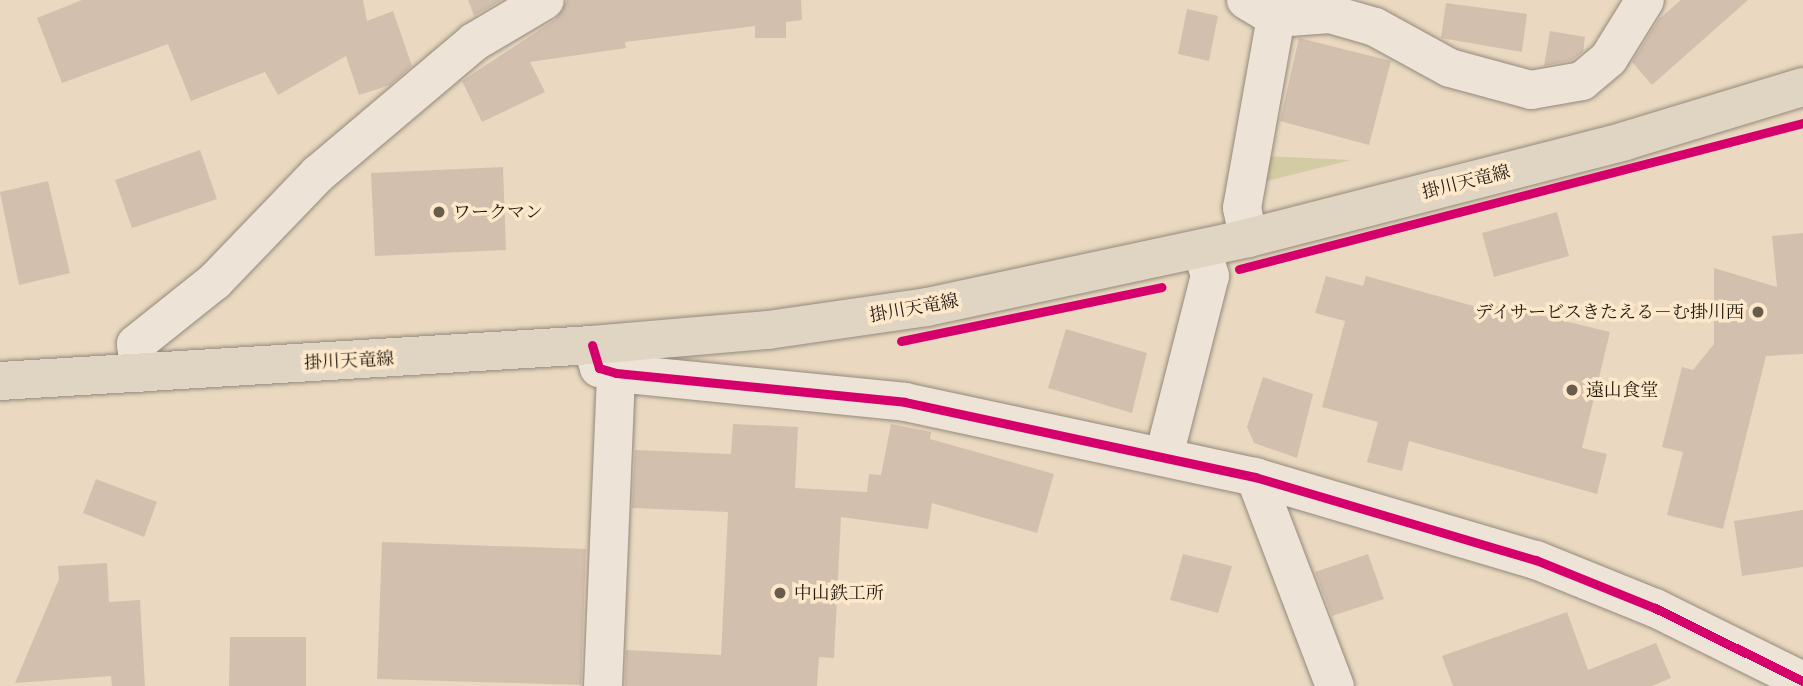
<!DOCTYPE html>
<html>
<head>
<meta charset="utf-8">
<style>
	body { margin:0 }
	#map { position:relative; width:1803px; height:686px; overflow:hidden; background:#ead9c0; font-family:"Libre Caslon Text","Noto Serif JP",serif }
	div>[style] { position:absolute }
	.green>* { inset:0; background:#d2cba3 }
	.building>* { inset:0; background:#d3bfae }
	.roads { filter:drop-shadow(0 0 2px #94897b) drop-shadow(0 0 2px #94897b) }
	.minor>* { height:38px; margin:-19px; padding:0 19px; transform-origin:19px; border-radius:19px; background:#ede3d7 }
	.tertiary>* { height:38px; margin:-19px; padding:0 19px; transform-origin:19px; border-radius:19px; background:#ede3d7 }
	.primary>* { height:38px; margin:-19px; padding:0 19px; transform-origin:19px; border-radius:19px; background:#e0d4c3 }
	.cycleway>* { height:9px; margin:-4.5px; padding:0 4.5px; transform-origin:4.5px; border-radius:4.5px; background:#d6006c }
	.dots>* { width:19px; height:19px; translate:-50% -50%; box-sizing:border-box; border:4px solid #fde8cb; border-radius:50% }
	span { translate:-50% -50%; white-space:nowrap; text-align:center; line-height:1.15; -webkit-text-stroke:7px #fde8cb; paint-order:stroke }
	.street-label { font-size:18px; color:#22190f }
	.poi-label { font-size:18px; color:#22190f }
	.left { translate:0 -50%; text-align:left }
	.right { translate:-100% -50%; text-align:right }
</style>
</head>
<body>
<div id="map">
	<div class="green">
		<i style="clip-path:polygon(1262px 156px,1351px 160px,1259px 183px)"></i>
	</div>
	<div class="building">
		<i style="clip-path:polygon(82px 0,363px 0,367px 21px,393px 11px,412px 66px,390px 85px,359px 95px,346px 56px,278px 95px,265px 72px,191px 101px,168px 44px,62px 83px,37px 18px)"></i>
		<i style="clip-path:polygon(468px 0,502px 0,474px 16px)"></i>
		<i style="clip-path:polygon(567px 0,801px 0,802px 20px,786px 22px,786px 38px,755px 38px,755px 26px,625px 42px,626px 48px,530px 62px,545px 92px,482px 122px,462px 81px,556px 19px)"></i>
		<i style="clip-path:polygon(1681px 0,1748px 0,1652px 85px,1632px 62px,1659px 19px)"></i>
		<i style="clip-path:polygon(1446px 3px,1527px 14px,1522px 52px,1441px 38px)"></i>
		<i style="clip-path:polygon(1187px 9px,1218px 16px,1209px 61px,1178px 54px)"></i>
		<i style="clip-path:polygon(1550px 31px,1585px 37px,1583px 52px,1572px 60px,1544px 66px)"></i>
		<i style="clip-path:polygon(1299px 38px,1391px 61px,1369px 145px,1280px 121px)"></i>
		<i style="clip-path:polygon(200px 150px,217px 199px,132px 228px,115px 180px)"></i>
		<i style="clip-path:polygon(503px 167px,506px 250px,375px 256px,371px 173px)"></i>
		<i style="clip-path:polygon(48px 181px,70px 273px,19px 285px,0 192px)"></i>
		<i style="clip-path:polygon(1557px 212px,1569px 256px,1494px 277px,1482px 233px)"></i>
		<i style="clip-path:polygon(1803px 233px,1803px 354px,1766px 356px,1723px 529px,1667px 515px,1683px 452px,1662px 447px,1682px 367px,1693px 370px,1714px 344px,1714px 268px,1777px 287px,1772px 236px)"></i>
		<i style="clip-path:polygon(1326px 276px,1363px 286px,1366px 276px,1477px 307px,1502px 306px,1610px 332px,1582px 448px,1607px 454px,1597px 494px,1409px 441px,1402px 471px,1367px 462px,1378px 422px,1322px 407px,1345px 321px,1315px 313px)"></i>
		<i style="clip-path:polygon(1066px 329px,1147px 353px,1132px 413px,1048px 388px)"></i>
		<i style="clip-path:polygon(1263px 377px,1313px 394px,1297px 458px,1254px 443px,1247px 427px)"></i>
		<i style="clip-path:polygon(733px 424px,798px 427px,795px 488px,867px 492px,869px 474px,881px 475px,891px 424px,931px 432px,930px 439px,1054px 474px,1037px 533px,932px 503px,928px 529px,841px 517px,834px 658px,819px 657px,817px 686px,625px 686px,626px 650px,721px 655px,728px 512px,632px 508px,635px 450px,731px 454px)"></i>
		<i style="clip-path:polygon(96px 479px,157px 502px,144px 537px,83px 513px)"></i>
		<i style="clip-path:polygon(1803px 510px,1803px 567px,1742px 576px,1734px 521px)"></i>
		<i style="clip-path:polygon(382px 542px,586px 549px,581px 685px,377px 679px)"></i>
		<i style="clip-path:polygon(1183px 554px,1232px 566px,1218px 613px,1170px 600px)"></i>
		<i style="clip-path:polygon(1368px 554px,1384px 599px,1332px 616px,1315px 572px)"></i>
		<i style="clip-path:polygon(107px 563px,109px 602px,140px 600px,145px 686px,112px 686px,111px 676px,15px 683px,59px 579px,58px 566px)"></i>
		<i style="clip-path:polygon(1567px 612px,1588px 670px,1656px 643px,1671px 678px,1652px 686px,1453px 686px,1442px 656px)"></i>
		<i style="clip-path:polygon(230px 637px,306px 637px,306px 686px,229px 686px)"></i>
	</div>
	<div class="roads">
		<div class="minor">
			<i style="left:1246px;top:0;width:35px;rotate:31deg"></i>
			<i style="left:1248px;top:238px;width:31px;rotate:-101deg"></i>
			<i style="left:1242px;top:208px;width:193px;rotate:-79.9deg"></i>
			<i style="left:1276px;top:18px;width:54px;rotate:-4.2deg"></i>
			<i style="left:1330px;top:14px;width:47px;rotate:16.1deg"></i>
			<i style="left:1375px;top:27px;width:85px;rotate:28.7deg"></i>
			<i style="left:1450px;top:68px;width:84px;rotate:15.2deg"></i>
			<i style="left:1531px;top:90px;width:52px;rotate:-10deg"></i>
			<i style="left:1582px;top:81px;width:35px;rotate:-40deg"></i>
			<i style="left:1609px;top:58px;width:68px;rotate:-58.2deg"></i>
			<i style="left:140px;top:373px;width:29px;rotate:-98deg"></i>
			<i style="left:136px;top:344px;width:101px;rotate:-38.6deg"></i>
			<i style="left:215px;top:281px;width:149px;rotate:-46.1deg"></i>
			<i style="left:318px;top:174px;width:204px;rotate:-40.2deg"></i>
			<i style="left:474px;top:42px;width:82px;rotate:-30.6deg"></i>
			<i style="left:1164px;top:456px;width:186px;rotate:-75.7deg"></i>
			<i style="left:1210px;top:276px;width:28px;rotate:-107deg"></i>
			<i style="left:1255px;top:477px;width:224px;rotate:69.1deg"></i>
			<i style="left:603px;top:686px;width:313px;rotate:-87.6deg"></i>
		</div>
		<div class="tertiary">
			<i style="left:592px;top:345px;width:24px;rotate:73deg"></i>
			<i style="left:599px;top:368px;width:18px;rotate:16deg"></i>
			<i style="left:616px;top:373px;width:290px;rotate:5.7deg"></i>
			<i style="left:905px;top:402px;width:358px;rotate:12.1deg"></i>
			<i style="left:1255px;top:477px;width:293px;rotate:16.5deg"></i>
			<i style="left:1536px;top:560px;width:128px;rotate:22deg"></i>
			<i style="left:1655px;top:608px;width:165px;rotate:26.3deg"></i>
		</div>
		<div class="primary">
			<i style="left:0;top:381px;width:593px;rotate:-3.48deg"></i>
			<i style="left:592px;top:345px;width:177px;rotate:-4.9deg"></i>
			<i style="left:768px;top:330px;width:161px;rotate:-8.2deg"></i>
			<i style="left:927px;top:307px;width:328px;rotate:-12.1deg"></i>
			<i style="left:1248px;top:238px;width:389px;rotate:-14.4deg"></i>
			<i style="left:1625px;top:141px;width:186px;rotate:-16.9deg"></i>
		</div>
	</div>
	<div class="cycleway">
		<i style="left:1239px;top:269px;width:583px;rotate:-14.51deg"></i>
		<i style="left:901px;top:341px;width:266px;rotate:-11.7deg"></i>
		<i style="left:592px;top:345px;width:24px;rotate:73deg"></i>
		<i style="left:599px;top:368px;width:18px;rotate:16deg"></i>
		<i style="left:616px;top:373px;width:290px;rotate:5.7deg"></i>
		<i style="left:905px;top:402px;width:358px;rotate:12.1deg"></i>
		<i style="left:1255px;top:477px;width:293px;rotate:16.5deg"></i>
		<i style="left:1536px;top:560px;width:128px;rotate:22deg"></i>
		<i style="left:1655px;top:608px;width:165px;rotate:26.3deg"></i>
	</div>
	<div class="dots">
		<i style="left:439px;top:212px;background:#685c4d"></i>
		<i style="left:1758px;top:312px;background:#685c4d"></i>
		<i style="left:1572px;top:390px;background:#685c4d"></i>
		<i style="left:780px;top:593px;background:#685c4d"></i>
	</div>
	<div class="street-label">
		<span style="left:1466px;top:182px;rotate:-14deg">掛川天竜線</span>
		<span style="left:914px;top:308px;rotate:-10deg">掛川天竜線</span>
		<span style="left:349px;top:361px;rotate:-3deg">掛川天竜線</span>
	</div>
	<div class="poi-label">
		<span class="left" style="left:453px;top:212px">ワークマン</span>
		<span class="right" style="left:1744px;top:312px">デイサービスきたえる－む掛川西</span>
		<span class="left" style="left:1586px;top:390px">遠山食堂</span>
		<span class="left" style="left:794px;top:593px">中山鉄工所</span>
	</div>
</div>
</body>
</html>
